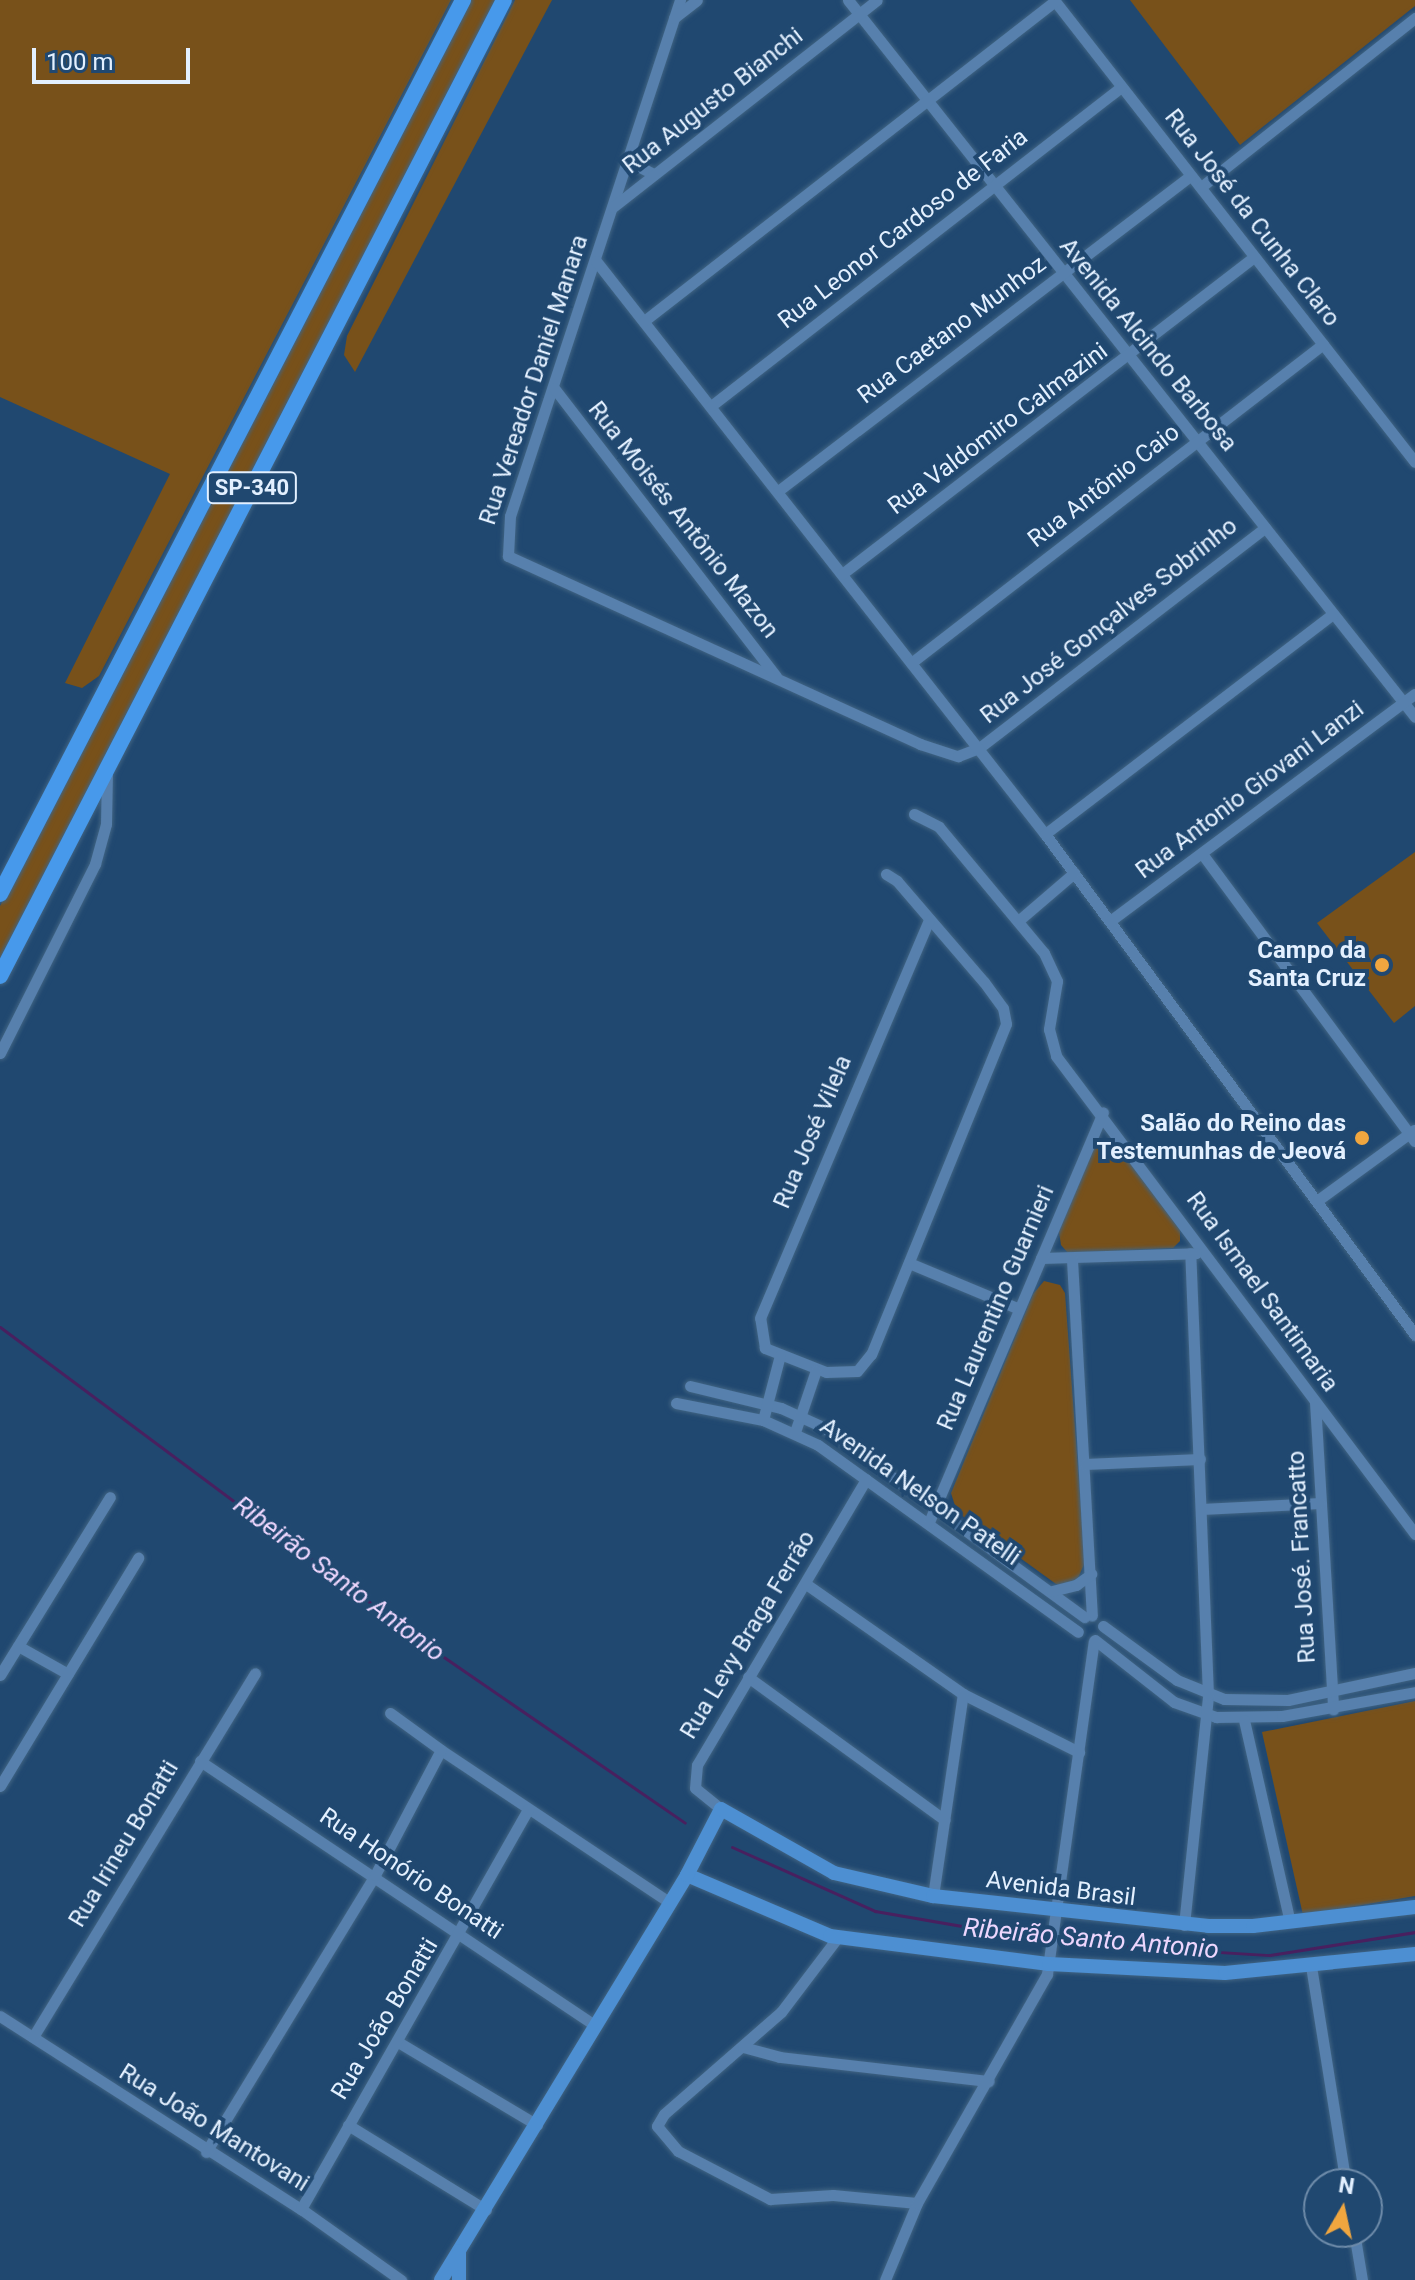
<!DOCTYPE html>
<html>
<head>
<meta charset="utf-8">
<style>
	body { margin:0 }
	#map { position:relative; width:1415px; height:2280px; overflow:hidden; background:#204870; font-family:Roboto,sans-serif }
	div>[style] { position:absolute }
	.green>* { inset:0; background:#78511a }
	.stream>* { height:3px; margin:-1.5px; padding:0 1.5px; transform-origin:1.5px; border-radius:1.5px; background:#48205f }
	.roads { filter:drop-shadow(0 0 2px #416483) drop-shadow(0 0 2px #416483) }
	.minor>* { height:11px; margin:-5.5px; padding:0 5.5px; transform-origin:5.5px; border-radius:5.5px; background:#5780ad }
	.major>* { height:14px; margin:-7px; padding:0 7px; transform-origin:7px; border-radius:7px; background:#4d8fd2 }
	.highway>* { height:16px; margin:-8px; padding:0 8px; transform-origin:8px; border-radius:8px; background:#4799eb }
	.dots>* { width:22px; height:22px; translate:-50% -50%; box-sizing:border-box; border:4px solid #204870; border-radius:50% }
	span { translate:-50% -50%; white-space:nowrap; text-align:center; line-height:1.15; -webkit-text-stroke:8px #204870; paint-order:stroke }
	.shield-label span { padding:2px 6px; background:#204870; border:2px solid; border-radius:6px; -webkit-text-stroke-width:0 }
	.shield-label { font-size:22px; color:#e3f0ff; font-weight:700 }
	.street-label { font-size:24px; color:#e3f0ff }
	.poi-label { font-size:24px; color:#e3f0ff; font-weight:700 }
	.right { translate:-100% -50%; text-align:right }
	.water-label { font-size:26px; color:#edd6fd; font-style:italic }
	.north { position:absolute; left:1303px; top:2168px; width:80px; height:80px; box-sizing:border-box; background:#204870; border:2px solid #6e8ba9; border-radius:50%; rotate:9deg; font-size:22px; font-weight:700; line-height:32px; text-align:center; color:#e3f0ff }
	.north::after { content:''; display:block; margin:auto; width:28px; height:36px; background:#f0a63f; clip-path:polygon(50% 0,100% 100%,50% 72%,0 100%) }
	.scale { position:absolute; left:32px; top:48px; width:158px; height:36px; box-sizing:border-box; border:4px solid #e3f0ff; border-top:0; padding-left:10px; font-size:24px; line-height:28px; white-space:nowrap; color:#e3f0ff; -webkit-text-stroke:6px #204870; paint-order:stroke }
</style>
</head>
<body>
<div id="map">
	<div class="green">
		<i style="clip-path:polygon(0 0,451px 0,99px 676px,82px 688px,65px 683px,170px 474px,0 397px)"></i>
		<i style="clip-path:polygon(469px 0,498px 0,0 962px,0 906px)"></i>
		<i style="clip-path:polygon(515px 0,552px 0,355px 372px,344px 355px,347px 336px)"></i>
		<i style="clip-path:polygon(1130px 0,1415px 0,1415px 6px,1240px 145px)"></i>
		<i style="clip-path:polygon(1415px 852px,1415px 1006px,1394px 1023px,1317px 923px)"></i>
		<i style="clip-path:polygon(1113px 1140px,1180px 1229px,1180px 1241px,1173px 1248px,1068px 1253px,1061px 1245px,1059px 1232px,1093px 1149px)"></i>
		<i style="clip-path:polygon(1044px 1281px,1060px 1285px,1065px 1293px,1085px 1562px,1076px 1583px,1067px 1586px,1056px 1584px,957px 1512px,951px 1493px,1033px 1294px)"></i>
		<i style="clip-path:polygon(1415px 1701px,1415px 1896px,1303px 1915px,1262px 1732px)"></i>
	</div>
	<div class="stream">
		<i style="left:0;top:1327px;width:542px;rotate:36.68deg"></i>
		<i style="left:435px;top:1651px;width:303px;rotate:34.5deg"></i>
		<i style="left:732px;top:1847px;width:157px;rotate:24.1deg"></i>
		<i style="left:875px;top:1911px;width:176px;rotate:9.8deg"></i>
		<i style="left:1055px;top:1942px;width:215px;rotate:3.5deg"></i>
		<i style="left:1270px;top:1955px;width:147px;rotate:-9deg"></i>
	</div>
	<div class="roads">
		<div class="minor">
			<i style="left:680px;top:0;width:543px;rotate:108.23deg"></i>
			<i style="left:510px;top:516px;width:40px;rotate:92.9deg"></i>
			<i style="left:508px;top:556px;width:453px;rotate:24.5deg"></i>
			<i style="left:920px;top:744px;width:40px;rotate:18deg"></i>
			<i style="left:958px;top:756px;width:22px;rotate:-21deg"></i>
			<i style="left:979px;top:748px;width:361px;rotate:-37.6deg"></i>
			<i style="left:848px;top:0;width:914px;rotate:51.66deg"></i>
			<i style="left:1054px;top:0;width:586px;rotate:52deg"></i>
			<i style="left:674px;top:18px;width:29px;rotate:-38deg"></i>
			<i style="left:628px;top:161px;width:29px;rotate:27deg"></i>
			<i style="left:1201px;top:187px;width:273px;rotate:-38.3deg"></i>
			<i style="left:613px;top:207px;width:335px;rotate:-38.1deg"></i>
			<i style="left:596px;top:261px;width:728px;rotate:51.92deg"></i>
			<i style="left:1045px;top:834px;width:623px;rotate:53.55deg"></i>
			<i style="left:644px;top:321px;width:521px;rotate:-37.9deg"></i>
			<i style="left:554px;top:388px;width:364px;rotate:52.4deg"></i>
			<i style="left:711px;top:406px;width:519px;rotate:-37.88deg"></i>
			<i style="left:778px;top:491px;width:519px;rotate:-37.4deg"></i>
			<i style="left:842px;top:574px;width:520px;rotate:-37.58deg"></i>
			<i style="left:911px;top:663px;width:521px;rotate:-37.75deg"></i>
			<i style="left:914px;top:814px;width:28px;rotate:27deg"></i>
			<i style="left:939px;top:827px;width:164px;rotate:50.2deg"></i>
			<i style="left:1044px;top:953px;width:31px;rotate:65deg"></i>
			<i style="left:1057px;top:981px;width:49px;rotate:99.5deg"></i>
			<i style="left:1049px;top:1029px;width:28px;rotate:75deg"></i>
			<i style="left:1056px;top:1056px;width:598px;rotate:53.09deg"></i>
			<i style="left:1045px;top:834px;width:362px;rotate:-37.4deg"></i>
			<i style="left:1203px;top:855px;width:356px;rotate:53.5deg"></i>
			<i style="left:886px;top:874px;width:13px;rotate:32deg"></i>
			<i style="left:897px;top:881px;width:133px;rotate:49.3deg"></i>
			<i style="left:984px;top:982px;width:32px;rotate:54deg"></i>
			<i style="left:1003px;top:1008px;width:16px;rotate:79deg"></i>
			<i style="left:1006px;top:1024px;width:357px;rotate:112.2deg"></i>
			<i style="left:871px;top:1354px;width:22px;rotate:129deg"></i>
			<i style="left:857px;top:1371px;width:31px;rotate:178deg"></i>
			<i style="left:826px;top:1372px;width:66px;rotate:-158.5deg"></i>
			<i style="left:765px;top:1348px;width:30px;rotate:-99deg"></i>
			<i style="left:760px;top:1318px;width:433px;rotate:-67deg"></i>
			<i style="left:1018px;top:921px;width:74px;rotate:-40.6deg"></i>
			<i style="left:1110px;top:921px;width:380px;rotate:-36.7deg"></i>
			<i style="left:0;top:1053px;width:212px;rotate:-63.3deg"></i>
			<i style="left:95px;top:864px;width:41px;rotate:-74.6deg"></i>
			<i style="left:106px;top:824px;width:52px;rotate:-88.9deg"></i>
			<i style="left:1318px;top:1200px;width:119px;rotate:-36.1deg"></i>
			<i style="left:1041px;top:1258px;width:155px;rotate:-1.8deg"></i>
			<i style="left:1072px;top:1260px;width:356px;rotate:86.8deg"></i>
			<i style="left:909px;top:1263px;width:117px;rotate:22.6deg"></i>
			<i style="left:690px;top:1386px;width:94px;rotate:13.6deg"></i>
			<i style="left:781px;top:1408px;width:48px;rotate:24.4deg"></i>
			<i style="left:825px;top:1428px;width:321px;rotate:36.1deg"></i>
			<i style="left:1315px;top:1402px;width:308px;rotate:86.6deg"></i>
			<i style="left:676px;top:1403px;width:89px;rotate:11.1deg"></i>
			<i style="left:763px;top:1420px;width:60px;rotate:24.4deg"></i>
			<i style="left:818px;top:1445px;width:320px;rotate:35.7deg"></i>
			<i style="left:763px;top:1420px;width:67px;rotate:-75.3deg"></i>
			<i style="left:795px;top:1432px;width:65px;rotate:-71.3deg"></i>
			<i style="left:1085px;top:1464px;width:115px;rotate:-2.5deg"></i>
			<i style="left:1202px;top:1509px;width:118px;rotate:-2.9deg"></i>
			<i style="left:929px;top:1522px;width:445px;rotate:-67deg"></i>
			<i style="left:806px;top:1584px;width:192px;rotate:35deg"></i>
			<i style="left:963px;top:1694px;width:130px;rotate:26.6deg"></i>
			<i style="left:1052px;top:1591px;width:25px;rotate:-14deg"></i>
			<i style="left:1076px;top:1585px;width:19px;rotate:-36deg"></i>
			<i style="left:1103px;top:1626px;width:92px;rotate:36.1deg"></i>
			<i style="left:1177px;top:1680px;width:51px;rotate:22deg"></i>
			<i style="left:1224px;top:1699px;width:64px;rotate:0.9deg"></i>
			<i style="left:1288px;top:1700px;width:130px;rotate:-12deg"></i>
			<i style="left:1095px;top:1640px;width:100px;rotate:38.1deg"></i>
			<i style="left:1174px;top:1702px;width:45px;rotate:19.7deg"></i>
			<i style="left:1216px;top:1717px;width:66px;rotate:-0.9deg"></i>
			<i style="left:1282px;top:1716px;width:135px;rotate:-10.2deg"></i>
			<i style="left:18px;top:1646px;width:57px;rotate:29.2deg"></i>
			<i style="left:0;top:1675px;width:209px;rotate:-58.3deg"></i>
			<i style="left:748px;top:1677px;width:243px;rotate:36deg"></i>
			<i style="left:1244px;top:1720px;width:207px;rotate:77.2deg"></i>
			<i style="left:441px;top:1750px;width:274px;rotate:33.7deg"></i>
			<i style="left:200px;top:1761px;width:476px;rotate:33.8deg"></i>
			<i style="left:0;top:1786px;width:267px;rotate:-58.8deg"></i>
			<i style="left:721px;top:1809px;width:33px;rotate:-141deg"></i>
			<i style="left:695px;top:1788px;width:23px;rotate:-85deg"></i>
			<i style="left:697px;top:1765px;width:332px;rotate:-59.4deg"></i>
			<i style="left:933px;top:1896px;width:204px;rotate:-81.6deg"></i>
			<i style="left:1184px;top:1925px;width:231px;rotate:-84deg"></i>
			<i style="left:1208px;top:1695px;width:442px;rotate:-92.3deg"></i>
			<i style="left:838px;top:1937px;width:94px;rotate:127.2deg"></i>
			<i style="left:781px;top:2012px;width:155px;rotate:138.9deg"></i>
			<i style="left:664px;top:2114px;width:14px;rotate:120deg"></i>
			<i style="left:657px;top:2126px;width:33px;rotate:50deg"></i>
			<i style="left:678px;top:2151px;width:104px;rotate:27.6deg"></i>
			<i style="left:770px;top:2199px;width:63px;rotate:-3.6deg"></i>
			<i style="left:833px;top:2195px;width:84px;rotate:5.4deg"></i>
			<i style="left:1311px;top:1966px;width:221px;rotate:80.9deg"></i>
			<i style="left:0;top:2016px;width:358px;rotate:32.7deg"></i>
			<i style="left:301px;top:2209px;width:123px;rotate:35.4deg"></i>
			<i style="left:33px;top:2037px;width:426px;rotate:-58.6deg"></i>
			<i style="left:398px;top:2042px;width:162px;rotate:30.8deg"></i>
			<i style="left:743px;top:2047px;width:38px;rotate:15deg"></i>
			<i style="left:780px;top:2057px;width:210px;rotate:6.6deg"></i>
			<i style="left:348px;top:2125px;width:162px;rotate:31.6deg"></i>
			<i style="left:206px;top:2152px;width:324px;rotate:-58.6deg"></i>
			<i style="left:375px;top:1875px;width:141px;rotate:-62.2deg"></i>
			<i style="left:441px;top:1750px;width:63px;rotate:-144deg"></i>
			<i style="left:301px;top:2209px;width:460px;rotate:-60.4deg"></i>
			<i style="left:1354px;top:2232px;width:49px;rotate:80.5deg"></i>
			<i style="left:885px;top:2280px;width:83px;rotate:-67.4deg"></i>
			<i style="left:917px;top:2203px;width:263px;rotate:-60.4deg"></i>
			<i style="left:1047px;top:1974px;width:336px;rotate:-82deg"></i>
		</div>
		<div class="major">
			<i style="left:687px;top:1875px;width:155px;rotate:23.1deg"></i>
			<i style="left:830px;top:1936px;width:221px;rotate:7.3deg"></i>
			<i style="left:1049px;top:1964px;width:176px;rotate:2.9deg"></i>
			<i style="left:1225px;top:1973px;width:191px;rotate:-5.7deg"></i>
			<i style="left:441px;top:2280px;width:474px;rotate:-58.7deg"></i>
			<i style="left:687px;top:1875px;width:74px;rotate:-62.7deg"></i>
			<i style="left:721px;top:1809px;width:130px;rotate:29.5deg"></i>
			<i style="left:834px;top:1873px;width:102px;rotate:13.1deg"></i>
			<i style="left:933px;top:1896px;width:277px;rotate:6.2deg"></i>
			<i style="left:1208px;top:1926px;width:45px"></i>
			<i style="left:1253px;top:1926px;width:163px;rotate:-6.7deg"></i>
			<i style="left:459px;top:2280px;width:29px;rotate:-90deg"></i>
		</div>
		<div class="highway">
			<i style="left:0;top:894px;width:1007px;rotate:-62.62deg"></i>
			<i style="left:0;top:976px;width:1098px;rotate:-62.69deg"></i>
		</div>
	</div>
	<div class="dots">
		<i style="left:1382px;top:965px;background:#f0a63f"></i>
		<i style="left:1362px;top:1138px;background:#f0a63f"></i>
	</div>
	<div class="shield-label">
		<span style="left:252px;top:488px">SP-340</span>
	</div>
	<div class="street-label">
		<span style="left:713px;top:101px;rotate:-38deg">Rua Augusto Bianchi</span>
		<span style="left:1252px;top:218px;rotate:52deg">Rua José da Cunha Claro</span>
		<span style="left:903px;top:229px;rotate:-38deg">Rua Leonor Cardoso de Faria</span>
		<span style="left:952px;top:330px;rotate:-37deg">Rua Caetano Munhoz</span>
		<span style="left:1148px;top:345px;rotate:51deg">Avenida Alcindo Barbosa</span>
		<span style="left:534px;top:380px;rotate:-72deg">Rua Vereador Daniel Manara</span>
		<span style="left:998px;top:429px;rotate:-37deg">Rua Valdomiro Calmazini</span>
		<span style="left:1104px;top:486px;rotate:-38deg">Rua Antônio Caio</span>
		<span style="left:683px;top:520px;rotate:52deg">Rua Moisés Antônio Mazon</span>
		<span style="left:1109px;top:621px;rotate:-38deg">Rua José Gonçalves Sobrinho</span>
		<span style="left:1250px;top:790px;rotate:-37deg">Rua Antonio Giovani Lanzi</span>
		<span style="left:813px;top:1132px;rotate:-67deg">Rua José Vilela</span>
		<span style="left:1262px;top:1292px;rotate:54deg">Rua Ismael Santimaria</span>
		<span style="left:996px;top:1308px;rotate:-67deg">Rua Laurentino Guarnieri</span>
		<span style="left:920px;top:1492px;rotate:35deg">Avenida Nelson Patelli</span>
		<span style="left:1302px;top:1557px;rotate:-93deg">Rua José. Francatto</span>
		<span style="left:748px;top:1635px;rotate:-59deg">Rua Levy Braga Ferrão</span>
		<span style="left:124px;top:1844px;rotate:-59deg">Rua Irineu Bonatti</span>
		<span style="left:411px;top:1874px;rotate:34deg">Rua Honório Bonatti</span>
		<span style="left:1061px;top:1889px;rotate:7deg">Avenida Brasil</span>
		<span style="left:385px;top:2019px;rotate:-59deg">Rua João Bonatti</span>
		<span style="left:214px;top:2128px;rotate:32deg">Rua João Mantovani</span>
	</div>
	<div class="poi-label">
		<span class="right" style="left:1366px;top:965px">Campo da<br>Santa Cruz</span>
		<span class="right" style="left:1346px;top:1138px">Salão do Reino das<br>Testemunhas de Jeová</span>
	</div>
	<div class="water-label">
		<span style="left:339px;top:1579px;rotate:37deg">Ribeirão Santo Antonio</span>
		<span style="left:1091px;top:1939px;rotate:5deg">Ribeirão Santo Antonio</span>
	</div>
	<div class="north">N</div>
	<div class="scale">100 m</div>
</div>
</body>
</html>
